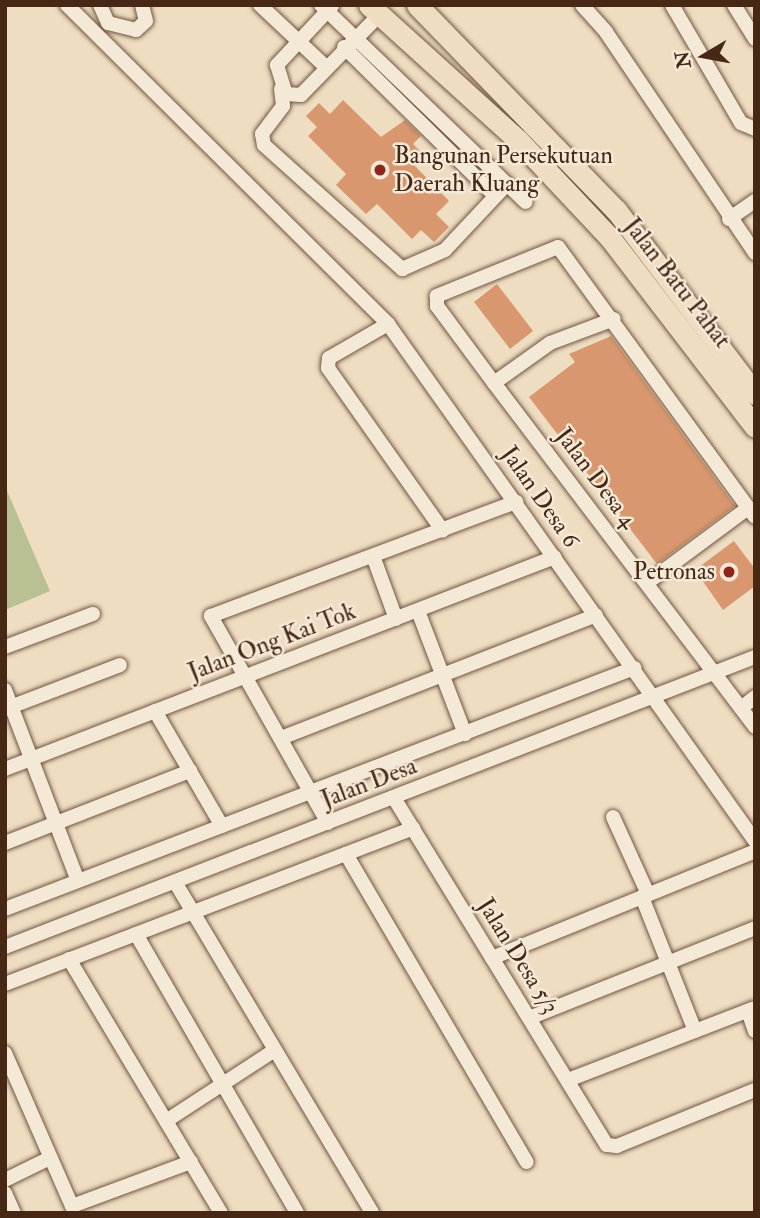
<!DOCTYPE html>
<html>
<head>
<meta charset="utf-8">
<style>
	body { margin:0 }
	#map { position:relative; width:760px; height:1218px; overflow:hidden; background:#eeddc1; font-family:"IM FELL Double Pica",serif }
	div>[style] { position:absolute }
	.green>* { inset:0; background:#b9c193 }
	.building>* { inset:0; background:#d8976f }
	.roads { filter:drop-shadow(0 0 2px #715540) drop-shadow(0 0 2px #715540) }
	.minor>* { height:14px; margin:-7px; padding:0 7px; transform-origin:7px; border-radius:7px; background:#f4e9d7 }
	.highway>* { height:21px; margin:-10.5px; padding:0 10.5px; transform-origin:10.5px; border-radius:10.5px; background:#eeddc1 }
	.dots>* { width:19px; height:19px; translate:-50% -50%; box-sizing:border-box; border:4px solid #f4e9d7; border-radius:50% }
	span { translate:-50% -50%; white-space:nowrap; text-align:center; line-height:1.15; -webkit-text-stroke:5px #f4e9d7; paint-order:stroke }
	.poi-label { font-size:24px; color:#472815 }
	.left { translate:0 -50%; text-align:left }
	.right { translate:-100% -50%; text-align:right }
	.street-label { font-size:24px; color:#472815 }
	.frame { position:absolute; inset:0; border:7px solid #472815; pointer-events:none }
	.north { position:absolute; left:669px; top:21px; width:70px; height:70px; -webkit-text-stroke:5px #f4e9d7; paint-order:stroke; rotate:260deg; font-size:19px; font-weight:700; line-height:28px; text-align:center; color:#472815 }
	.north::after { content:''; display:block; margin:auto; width:24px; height:32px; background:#472815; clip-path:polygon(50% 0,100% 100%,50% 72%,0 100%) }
</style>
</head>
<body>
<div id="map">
	<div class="green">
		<i style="clip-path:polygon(5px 486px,50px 591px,5px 610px)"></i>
	</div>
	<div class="building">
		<i style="clip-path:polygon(343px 100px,381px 137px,405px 120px,421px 136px,413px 144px,424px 155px,414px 165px,449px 201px,436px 214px,449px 227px,434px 242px,421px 230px,412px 239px,377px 204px,366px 214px,336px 185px,346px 174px,308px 136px,317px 127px,306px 116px,319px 103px,330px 114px)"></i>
		<i style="clip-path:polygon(497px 284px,533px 331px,510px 349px,474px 302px)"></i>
		<i style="clip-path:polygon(611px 336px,735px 506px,657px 564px,529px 397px,575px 362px,569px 354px)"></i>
		<i style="clip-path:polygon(734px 541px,755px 569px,755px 586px,723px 610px,695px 570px)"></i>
	</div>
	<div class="roads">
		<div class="minor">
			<i style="left:67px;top:5px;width:453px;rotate:44.8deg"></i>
			<i style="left:388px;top:324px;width:634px;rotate:54.63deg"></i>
			<i style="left:100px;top:5px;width:20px;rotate:66deg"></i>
			<i style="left:108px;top:23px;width:29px;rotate:14deg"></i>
			<i style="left:136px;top:30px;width:13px;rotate:-42deg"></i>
			<i style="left:146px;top:21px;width:16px;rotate:-104deg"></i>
			<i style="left:260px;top:5px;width:91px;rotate:43.2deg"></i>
			<i style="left:321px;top:5px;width:284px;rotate:43.9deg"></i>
			<i style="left:582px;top:5px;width:36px;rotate:48deg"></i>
			<i style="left:606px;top:32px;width:267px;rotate:56deg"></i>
			<i style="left:672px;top:5px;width:137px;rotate:59.7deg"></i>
			<i style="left:741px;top:123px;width:15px;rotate:23deg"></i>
			<i style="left:734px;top:5px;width:40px;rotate:58deg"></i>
			<i style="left:332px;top:6px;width:81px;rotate:133deg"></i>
			<i style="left:277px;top:65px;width:30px;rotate:73deg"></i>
			<i style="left:286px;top:94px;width:15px;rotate:4deg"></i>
			<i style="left:301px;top:95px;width:112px;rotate:-45.7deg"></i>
			<i style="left:344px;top:47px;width:212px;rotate:44.6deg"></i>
			<i style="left:281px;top:89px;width:17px;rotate:83deg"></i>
			<i style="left:283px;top:106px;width:35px;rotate:127deg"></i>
			<i style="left:262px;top:134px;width:11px;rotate:80deg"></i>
			<i style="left:264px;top:145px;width:186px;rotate:41.9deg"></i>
			<i style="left:402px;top:269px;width:47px;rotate:-23.8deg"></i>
			<i style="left:445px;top:250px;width:91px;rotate:-46.8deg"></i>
			<i style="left:729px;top:219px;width:32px;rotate:-35deg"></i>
			<i style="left:388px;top:324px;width:68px;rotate:150deg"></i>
			<i style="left:329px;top:358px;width:10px;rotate:96deg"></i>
			<i style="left:328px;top:368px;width:199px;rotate:54.8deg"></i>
			<i style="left:494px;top:383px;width:69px;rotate:-35.5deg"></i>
			<i style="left:550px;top:343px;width:68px;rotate:-20.6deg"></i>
			<i style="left:755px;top:517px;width:334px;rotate:-126.1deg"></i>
			<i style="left:558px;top:247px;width:131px;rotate:158deg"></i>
			<i style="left:437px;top:296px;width:10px;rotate:90deg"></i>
			<i style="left:437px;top:306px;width:96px;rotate:53.5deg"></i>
			<i style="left:494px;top:383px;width:432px;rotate:52.8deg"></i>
			<i style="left:373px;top:556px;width:67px;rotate:69.9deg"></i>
			<i style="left:647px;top:583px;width:126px;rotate:-36.6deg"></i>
			<i style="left:418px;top:611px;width:132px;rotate:69.1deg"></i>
			<i style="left:5px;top:647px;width:94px;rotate:-20.6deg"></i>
			<i style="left:5px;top:690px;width:204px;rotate:69.1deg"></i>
			<i style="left:741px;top:708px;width:18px;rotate:-38deg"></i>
			<i style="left:5px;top:709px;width:123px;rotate:-20.9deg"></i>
			<i style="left:155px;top:711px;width:133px;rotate:59.8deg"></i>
			<i style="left:281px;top:738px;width:338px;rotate:-21.3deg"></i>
			<i style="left:5px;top:769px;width:589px;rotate:-21.08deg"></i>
			<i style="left:394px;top:798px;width:407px;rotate:58.5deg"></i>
			<i style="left:607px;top:1145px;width:10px;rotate:6deg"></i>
			<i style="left:617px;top:1146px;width:149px;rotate:-22.1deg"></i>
			<i style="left:613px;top:817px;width:85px;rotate:65.6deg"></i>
			<i style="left:328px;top:823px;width:238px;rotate:-119.5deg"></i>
			<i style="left:211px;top:616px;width:326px;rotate:-20.5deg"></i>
			<i style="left:5px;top:843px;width:199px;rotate:-21.3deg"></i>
			<i style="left:346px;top:854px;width:357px;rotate:59.6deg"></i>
			<i style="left:175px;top:882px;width:385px;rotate:59.2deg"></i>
			<i style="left:642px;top:897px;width:144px;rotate:68.4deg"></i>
			<i style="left:5px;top:909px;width:674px;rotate:-20.96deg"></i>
			<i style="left:136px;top:934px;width:322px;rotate:60deg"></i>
			<i style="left:5px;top:947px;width:804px;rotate:-21.14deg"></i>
			<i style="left:492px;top:958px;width:284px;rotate:-22.1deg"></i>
			<i style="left:69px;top:959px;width:296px;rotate:59.1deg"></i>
			<i style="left:5px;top:984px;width:437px;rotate:-20.9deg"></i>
			<i style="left:748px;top:1011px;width:21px;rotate:71deg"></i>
			<i style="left:529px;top:1018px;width:243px;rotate:-21.7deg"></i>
			<i style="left:5px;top:1053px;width:167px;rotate:66.4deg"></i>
			<i style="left:72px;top:1206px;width:127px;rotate:-20.3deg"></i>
			<i style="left:568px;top:1080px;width:200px;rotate:-21.1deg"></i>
			<i style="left:166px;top:1121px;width:130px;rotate:-33.1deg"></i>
			<i style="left:5px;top:1180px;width:50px;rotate:-26.1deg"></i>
			<i style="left:5px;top:1193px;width:22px;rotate:66deg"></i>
		</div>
		<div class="highway">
			<i style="left:369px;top:5px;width:202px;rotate:42.2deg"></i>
			<i style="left:519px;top:141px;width:133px;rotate:46.8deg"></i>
			<i style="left:610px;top:238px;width:238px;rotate:52.5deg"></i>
			<i style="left:417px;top:5px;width:286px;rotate:45.9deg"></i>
			<i style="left:616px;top:210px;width:231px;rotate:52.9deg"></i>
		</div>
	</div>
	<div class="dots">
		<i style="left:380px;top:170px;background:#8f2418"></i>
		<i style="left:729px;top:572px;background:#8f2418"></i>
	</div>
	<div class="poi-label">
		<span class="left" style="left:394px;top:170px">Bangunan Persekutuan<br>Daerah Kluang</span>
		<span class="right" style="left:715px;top:572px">Petronas</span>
	</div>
	<div class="street-label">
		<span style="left:677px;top:283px;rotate:52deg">Jalan Batu Pahat</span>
		<span style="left:596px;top:478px;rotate:53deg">Jalan Desa 4</span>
		<span style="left:540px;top:497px;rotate:55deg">Jalan Desa 6</span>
		<span style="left:272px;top:642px;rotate:-21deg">Jalan Ong Kai Tok</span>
		<span style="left:369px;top:783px;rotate:-21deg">Jalan Desa</span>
		<span style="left:518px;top:956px;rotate:58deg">Jalan Desa 5/3</span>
	</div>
	<div class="frame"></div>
	<div class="north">N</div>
</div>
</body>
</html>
